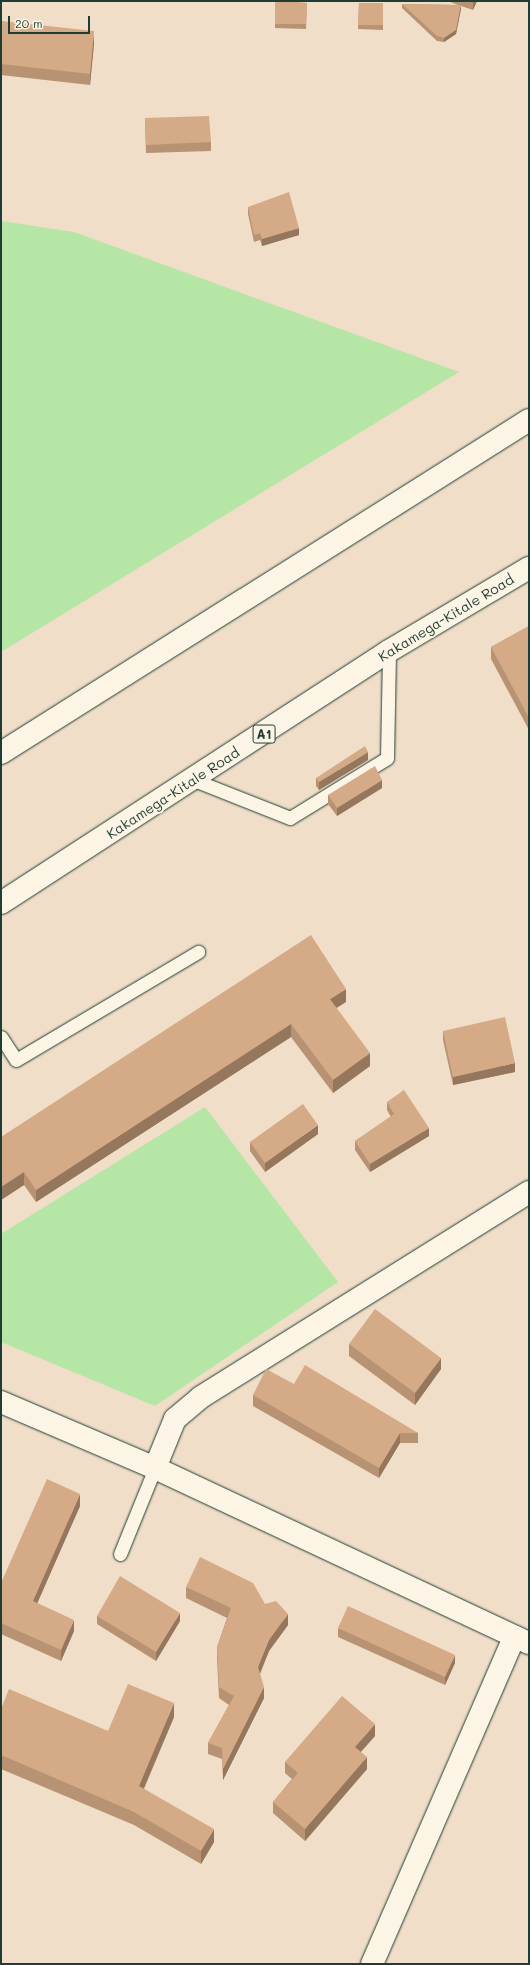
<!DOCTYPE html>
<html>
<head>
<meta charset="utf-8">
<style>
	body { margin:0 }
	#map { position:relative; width:530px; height:1965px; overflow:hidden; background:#f0dec8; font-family:Mali,sans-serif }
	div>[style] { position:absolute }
	.green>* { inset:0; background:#b5e6a6 }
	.roads { filter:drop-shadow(0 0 1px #1f3d34) drop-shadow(0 0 1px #1f3d34) }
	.lane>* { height:13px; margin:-6.5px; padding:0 6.5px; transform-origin:6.5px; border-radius:6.5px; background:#fcf5e5 }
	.street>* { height:22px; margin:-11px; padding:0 11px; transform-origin:11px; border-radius:11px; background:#fcf5e5 }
	.highway>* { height:22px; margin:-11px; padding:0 11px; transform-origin:11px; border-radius:11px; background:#fcf5e5 }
	.wall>* { inset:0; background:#b79273 }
	.shaded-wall>* { inset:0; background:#95775e }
	.building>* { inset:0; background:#d5aa86 }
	span { translate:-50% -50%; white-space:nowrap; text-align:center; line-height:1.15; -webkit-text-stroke:4px #fcf5e5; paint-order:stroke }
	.shield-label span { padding:1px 3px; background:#fcf5e5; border:1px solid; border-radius:3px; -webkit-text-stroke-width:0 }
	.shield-label { font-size:13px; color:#1f3d34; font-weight:700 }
	.street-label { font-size:14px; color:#1f3d34 }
	.frame { position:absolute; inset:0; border:2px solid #1f3d34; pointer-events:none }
	.scale { position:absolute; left:8px; top:16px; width:82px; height:18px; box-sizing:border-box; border:2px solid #1f3d34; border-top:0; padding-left:5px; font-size:12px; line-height:14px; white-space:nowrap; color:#1f3d34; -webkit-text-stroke:3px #fcf5e5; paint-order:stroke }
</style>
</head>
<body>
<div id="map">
	<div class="green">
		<i style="clip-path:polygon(1px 221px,74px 232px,459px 372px,1px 652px)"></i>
		<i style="clip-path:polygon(205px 1107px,338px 1282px,155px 1406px,1px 1342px,1px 1234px)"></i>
	</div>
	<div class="roads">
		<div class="lane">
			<i style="left:194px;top:780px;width:103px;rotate:21.6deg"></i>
			<i style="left:290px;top:818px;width:114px;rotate:-31.7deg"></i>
			<i style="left:387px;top:758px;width:107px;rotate:-88.9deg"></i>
			<i style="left:1px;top:1037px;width:27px;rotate:57deg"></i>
			<i style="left:16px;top:1060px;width:212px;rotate:-30.7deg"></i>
			<i style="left:120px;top:1554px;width:93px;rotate:-67.9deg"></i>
		</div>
		<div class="street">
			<i style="left:1px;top:753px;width:624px;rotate:-32.24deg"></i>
			<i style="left:1px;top:1402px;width:168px;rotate:23.2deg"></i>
			<i style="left:155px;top:1468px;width:413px;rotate:25.1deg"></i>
			<i style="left:155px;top:1468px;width:53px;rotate:-67.8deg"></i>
			<i style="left:175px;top:1419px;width:34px;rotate:-40deg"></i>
			<i style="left:201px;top:1397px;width:387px;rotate:-32deg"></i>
			<i style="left:372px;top:1964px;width:357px;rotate:-66.5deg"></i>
		</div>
		<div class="highway">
			<i style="left:1px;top:903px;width:463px;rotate:-33deg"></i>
			<i style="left:389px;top:651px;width:163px;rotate:-30.7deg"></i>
		</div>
	</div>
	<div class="wall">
		<i style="clip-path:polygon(275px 1px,307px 3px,306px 29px,275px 28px)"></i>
		<i style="clip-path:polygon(448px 1px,477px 1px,473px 10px,461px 6px,461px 9px,456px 34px,444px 42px,437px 41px,402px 8px,402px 4px,458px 5px)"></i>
		<i style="clip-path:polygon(359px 3px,383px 3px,383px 30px,358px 29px)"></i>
		<i style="clip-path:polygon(1px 21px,94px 43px,90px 85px,1px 75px)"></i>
		<i style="clip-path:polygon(145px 118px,211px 142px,211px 151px,146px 153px)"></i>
		<i style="clip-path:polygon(248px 207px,299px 235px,262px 246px,260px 240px,254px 242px,248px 214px)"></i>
		<i style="clip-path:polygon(529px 626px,529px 730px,491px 659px,491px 647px)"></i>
		<i style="clip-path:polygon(368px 760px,319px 790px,316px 786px,316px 778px)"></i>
		<i style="clip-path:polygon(382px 788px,337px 816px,328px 804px,328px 795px)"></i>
		<i style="clip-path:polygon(346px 1002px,336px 1008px,370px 1066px,333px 1093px,291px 1037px,36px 1202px,24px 1185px,1px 1200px,1px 1137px)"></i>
		<i style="clip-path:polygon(443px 1031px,515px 1072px,453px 1085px,443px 1040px)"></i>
		<i style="clip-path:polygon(387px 1102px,429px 1136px,370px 1172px,355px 1150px,355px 1141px,391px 1117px,387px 1110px)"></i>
		<i style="clip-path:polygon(318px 1134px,265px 1172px,250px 1151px,250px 1142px)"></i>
		<i style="clip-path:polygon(349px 1344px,441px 1369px,415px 1405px,349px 1356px)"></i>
		<i style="clip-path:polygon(294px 1384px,418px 1433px,418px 1443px,400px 1443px,379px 1478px,253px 1406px,253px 1395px)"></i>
		<i style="clip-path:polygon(80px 1506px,37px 1603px,74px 1631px,61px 1661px,1px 1634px,1px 1583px)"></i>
		<i style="clip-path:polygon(186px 1587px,265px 1604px,288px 1625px,269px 1651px,260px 1674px,264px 1698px,223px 1780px,222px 1759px,208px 1754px,208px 1743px,229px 1705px,219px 1698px,217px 1658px,217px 1647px,227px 1618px,186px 1598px)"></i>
		<i style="clip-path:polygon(97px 1616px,180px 1621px,156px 1661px,97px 1624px)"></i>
		<i style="clip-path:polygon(338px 1628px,455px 1663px,445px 1685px,338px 1637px)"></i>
		<i style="clip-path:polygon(1px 1709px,108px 1731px,174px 1717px,144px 1789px,214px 1842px,201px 1864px,134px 1825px,1px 1769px)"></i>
		<i style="clip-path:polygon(375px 1736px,361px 1752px,367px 1769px,305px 1841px,273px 1813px,273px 1802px,292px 1779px,285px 1773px,285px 1762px)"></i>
	</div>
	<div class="shaded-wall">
		<i style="clip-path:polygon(473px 1px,477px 1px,473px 10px)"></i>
		<i style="clip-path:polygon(461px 5px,461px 9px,456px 34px,444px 42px,444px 38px)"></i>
		<i style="clip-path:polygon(94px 31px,94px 43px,90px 85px,90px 74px)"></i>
		<i style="clip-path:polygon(299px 228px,299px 235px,262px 246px,262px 239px)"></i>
		<i style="clip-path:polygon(368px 752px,368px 760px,319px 790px,319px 782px)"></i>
		<i style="clip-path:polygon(382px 780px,382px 788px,337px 816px,337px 808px)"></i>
		<i style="clip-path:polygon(346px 989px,346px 1002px,330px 1012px,330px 999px)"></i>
		<i style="clip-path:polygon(291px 1024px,291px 1037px,36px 1202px,36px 1190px)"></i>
		<i style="clip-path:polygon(370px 1053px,370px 1066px,333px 1093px,333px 1080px)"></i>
		<i style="clip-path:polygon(515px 1063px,515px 1072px,453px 1085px,453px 1077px)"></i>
		<i style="clip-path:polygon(318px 1125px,318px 1134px,265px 1172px,265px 1163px)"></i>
		<i style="clip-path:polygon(429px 1128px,429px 1136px,370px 1172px,370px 1164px)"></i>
		<i style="clip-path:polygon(24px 1172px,24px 1185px,1px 1200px,1px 1187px)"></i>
		<i style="clip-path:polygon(441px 1358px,441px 1369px,415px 1405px,415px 1393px)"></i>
		<i style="clip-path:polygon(400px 1433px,400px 1443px,379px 1478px,379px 1468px)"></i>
		<i style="clip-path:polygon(80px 1494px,80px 1506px,33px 1613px,33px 1601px)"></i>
		<i style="clip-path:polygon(180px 1613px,180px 1621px,156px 1661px,156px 1652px)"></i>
		<i style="clip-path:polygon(288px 1614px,288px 1625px,269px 1651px,258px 1678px,258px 1667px,269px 1640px)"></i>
		<i style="clip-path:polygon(74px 1620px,74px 1631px,61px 1661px,61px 1650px)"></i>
		<i style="clip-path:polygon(455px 1655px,455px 1663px,445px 1685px,445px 1677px)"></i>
		<i style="clip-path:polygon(264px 1687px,264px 1698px,223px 1780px,223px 1769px)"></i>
		<i style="clip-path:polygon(174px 1703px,174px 1717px,139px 1799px,139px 1786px)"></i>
		<i style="clip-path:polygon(375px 1724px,375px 1736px,355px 1758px,355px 1747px)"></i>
		<i style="clip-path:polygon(367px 1757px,367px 1769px,305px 1841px,305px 1829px)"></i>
		<i style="clip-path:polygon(214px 1829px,214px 1842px,201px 1864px,201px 1851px)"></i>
	</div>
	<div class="building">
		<i style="clip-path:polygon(275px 1px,307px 3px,306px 24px,275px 24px)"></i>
		<i style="clip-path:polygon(359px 3px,383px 3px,383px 25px,358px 25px)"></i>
		<i style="clip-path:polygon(402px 4px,461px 5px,456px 30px,444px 38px,437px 36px)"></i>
		<i style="clip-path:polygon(1px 21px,94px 31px,90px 74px,1px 64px)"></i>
		<i style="clip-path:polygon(209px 116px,211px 142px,146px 145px,145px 118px)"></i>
		<i style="clip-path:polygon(289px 192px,299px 228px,262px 239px,260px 233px,254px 235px,248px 207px)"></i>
		<i style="clip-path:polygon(529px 626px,529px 718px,491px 647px)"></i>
		<i style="clip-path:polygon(365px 746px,368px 752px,319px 782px,316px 778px)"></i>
		<i style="clip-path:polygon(375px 766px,382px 780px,337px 808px,328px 795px)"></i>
		<i style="clip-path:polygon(311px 935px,346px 989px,330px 999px,370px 1053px,333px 1080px,291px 1024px,36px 1190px,24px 1172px,1px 1187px,1px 1137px)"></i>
		<i style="clip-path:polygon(505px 1017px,515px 1063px,453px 1077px,443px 1031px)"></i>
		<i style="clip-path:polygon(404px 1090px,429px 1128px,370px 1164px,355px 1141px,394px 1114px,387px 1102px)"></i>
		<i style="clip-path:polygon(303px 1104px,318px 1125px,265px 1163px,250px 1142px)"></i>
		<i style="clip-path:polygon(375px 1309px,441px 1358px,415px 1393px,349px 1344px)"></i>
		<i style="clip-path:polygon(305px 1365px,418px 1433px,400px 1433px,379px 1468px,253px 1395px,266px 1369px,294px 1384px)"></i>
		<i style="clip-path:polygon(47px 1479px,80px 1494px,33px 1601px,74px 1620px,61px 1650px,1px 1623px,1px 1583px)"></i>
		<i style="clip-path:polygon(200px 1557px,253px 1583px,265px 1604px,276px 1601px,288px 1614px,269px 1640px,258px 1667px,264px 1687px,223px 1769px,222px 1748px,208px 1743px,234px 1696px,219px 1687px,217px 1647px,231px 1608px,186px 1587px)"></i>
		<i style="clip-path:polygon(120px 1576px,180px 1613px,156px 1652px,97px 1616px)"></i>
		<i style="clip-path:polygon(348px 1606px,455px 1655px,445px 1677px,338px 1628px)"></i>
		<i style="clip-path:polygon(128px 1684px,174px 1703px,139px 1786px,214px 1829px,201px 1851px,134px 1812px,1px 1755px,1px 1709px,9px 1689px,108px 1731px)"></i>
		<i style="clip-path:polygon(342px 1696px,375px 1724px,355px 1747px,367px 1757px,305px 1829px,273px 1802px,298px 1773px,285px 1762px)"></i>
	</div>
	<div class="shield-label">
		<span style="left:264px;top:734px">A1</span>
	</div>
	<div class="street-label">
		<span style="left:446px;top:618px;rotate:-31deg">Kakamega-Kitale Road</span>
		<span style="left:173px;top:793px;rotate:-33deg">Kakamega-Kitale Road</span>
	</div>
	<div class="frame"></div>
	<div class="scale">20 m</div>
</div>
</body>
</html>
